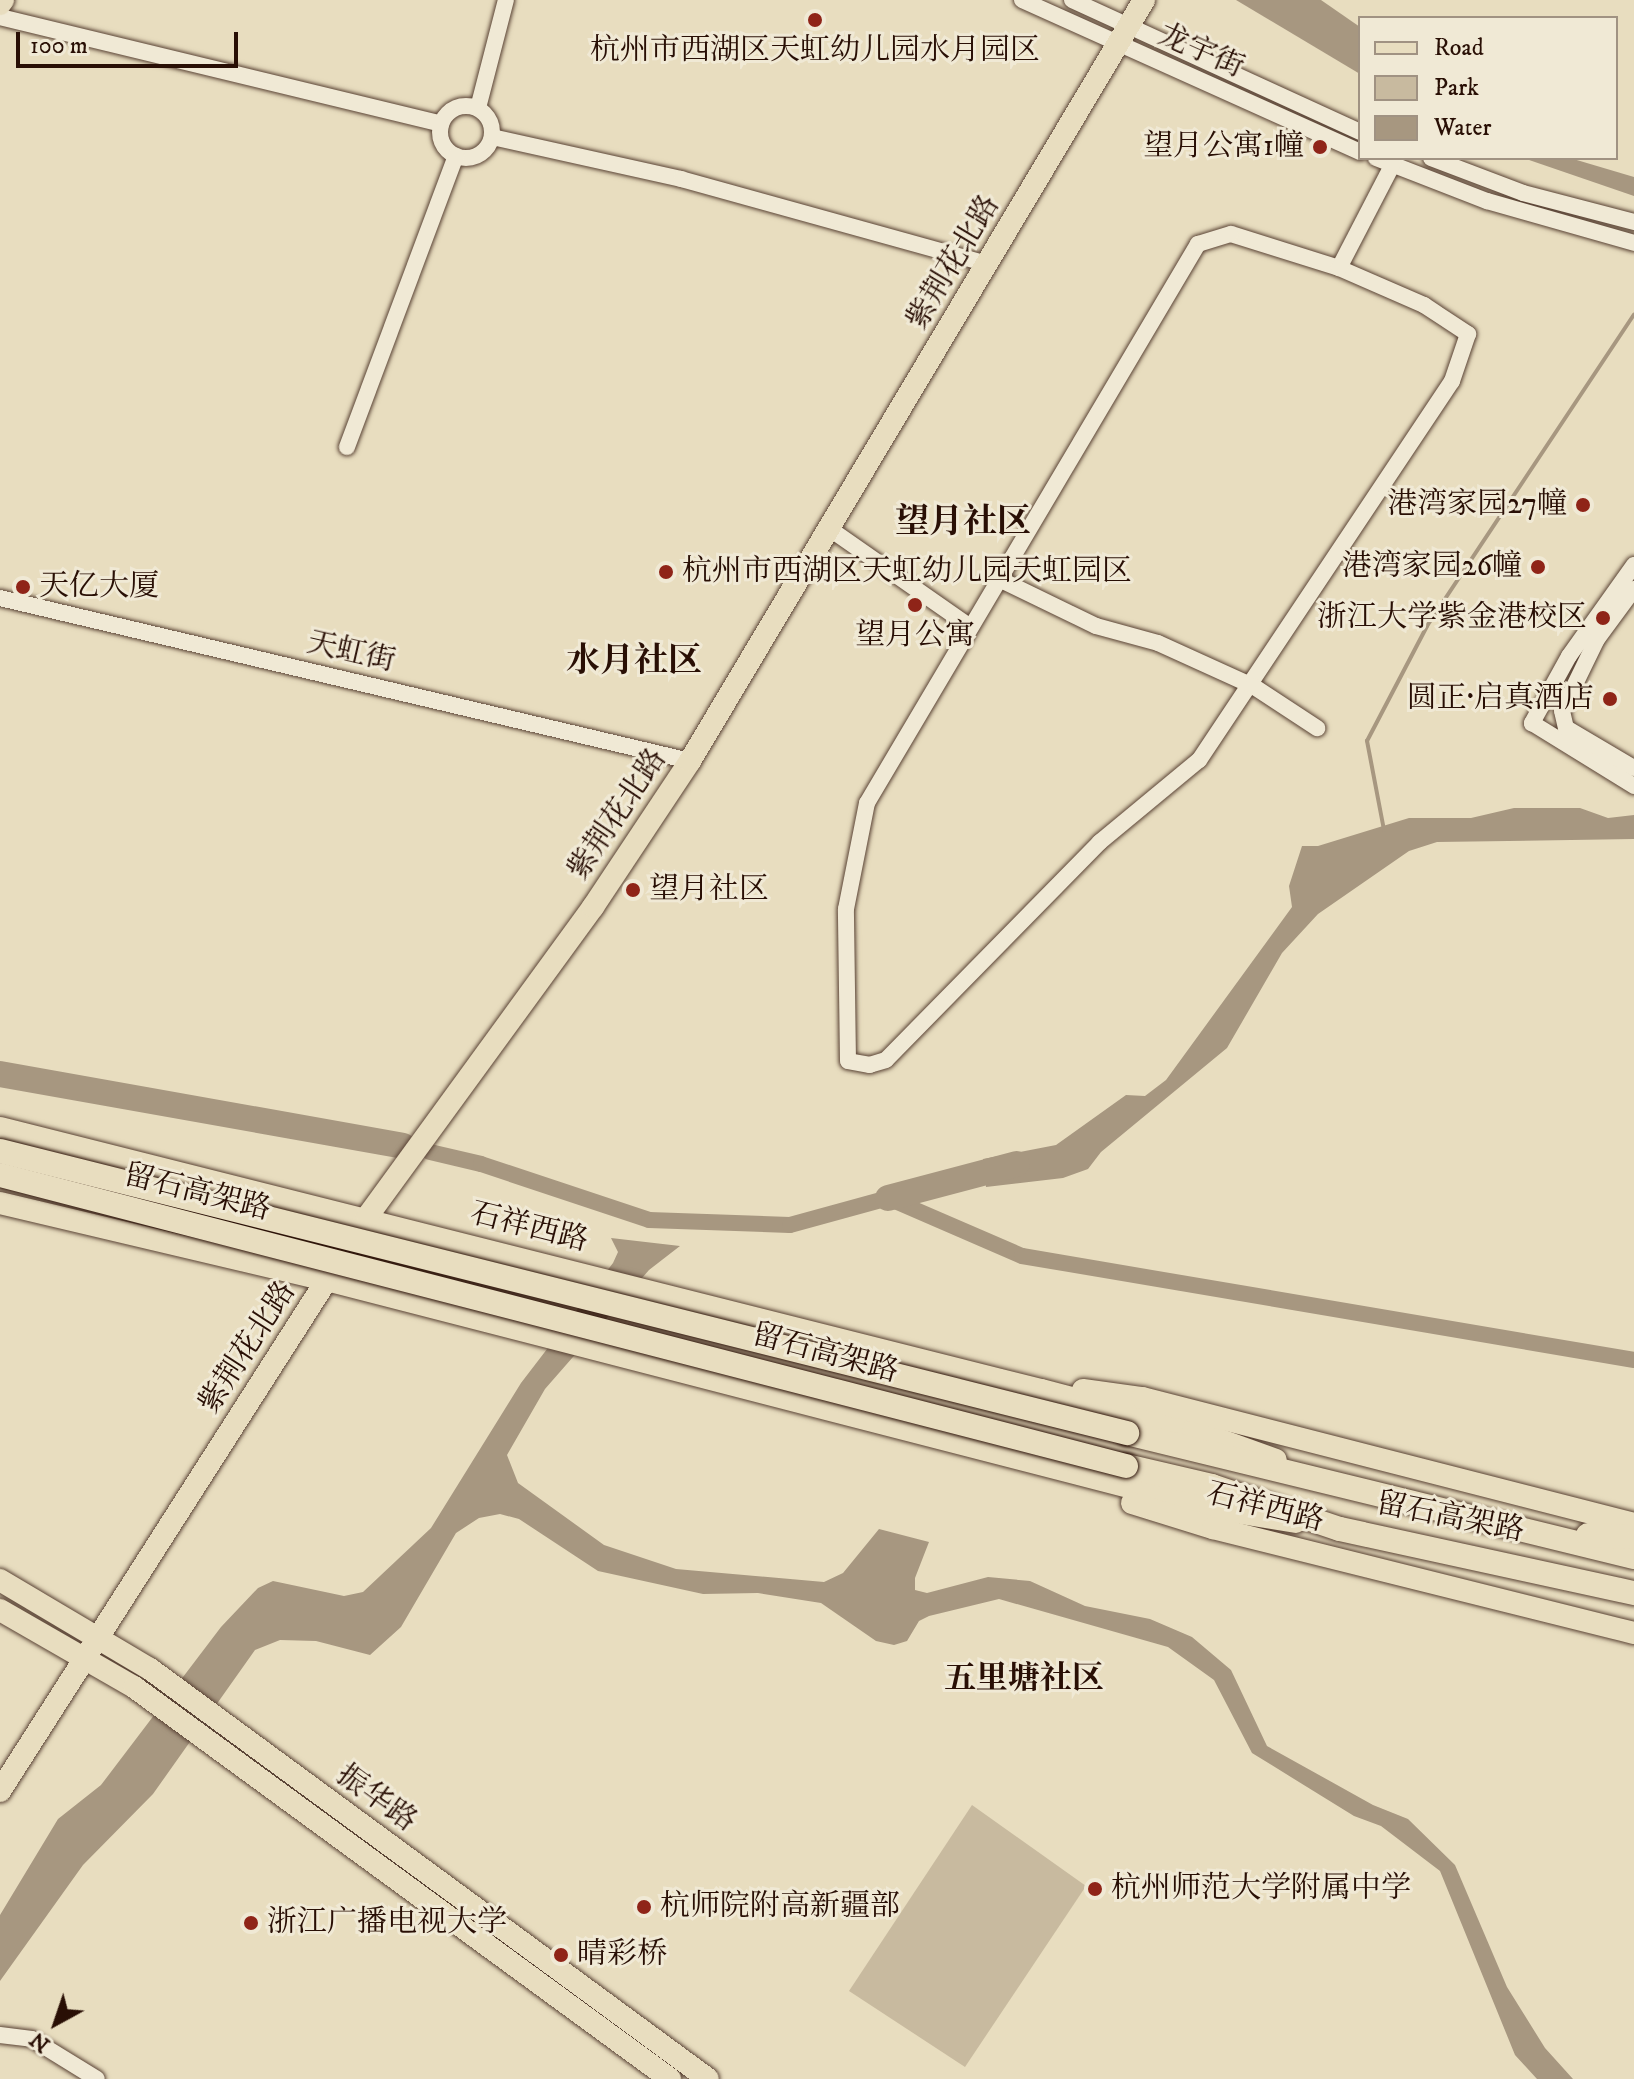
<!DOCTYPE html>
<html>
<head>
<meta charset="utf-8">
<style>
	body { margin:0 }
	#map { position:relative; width:1634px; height:2079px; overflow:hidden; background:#e8ddbf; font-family:"IM FELL DW Pica","Noto Serif SC",serif }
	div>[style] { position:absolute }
	.green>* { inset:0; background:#c8ba9f }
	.water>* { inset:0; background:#a79780 }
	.stream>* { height:4px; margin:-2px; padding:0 2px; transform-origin:2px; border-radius:2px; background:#a79780 }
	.canal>* { height:16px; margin:-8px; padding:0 8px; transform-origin:8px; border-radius:8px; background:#a79780 }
	.river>* { height:26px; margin:-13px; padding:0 13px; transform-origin:13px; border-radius:13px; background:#a79780 }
	.roads { filter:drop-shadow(0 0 2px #594234) drop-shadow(0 0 2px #594234) }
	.minor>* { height:16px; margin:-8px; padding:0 8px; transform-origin:8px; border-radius:8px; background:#f0e9d5 }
	.minor>.ring { margin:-8px; padding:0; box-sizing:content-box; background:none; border:16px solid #f0e9d5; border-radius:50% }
	.major>* { height:22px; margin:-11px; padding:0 11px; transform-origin:11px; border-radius:11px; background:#e8ddbf }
	.highway>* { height:24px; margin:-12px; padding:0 12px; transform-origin:12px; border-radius:12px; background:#e8ddbf }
	.bridges { filter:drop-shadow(0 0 2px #290f05) drop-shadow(0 0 2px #290f05) }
	.highway-bridge>* { height:24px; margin:-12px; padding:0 12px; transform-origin:12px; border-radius:12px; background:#e8ddbf }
	.dots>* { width:22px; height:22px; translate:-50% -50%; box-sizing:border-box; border:4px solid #f0e9d5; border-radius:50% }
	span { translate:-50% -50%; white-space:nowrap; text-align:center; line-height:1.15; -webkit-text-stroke:6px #f0e9d5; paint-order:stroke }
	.poi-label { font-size:30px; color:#290f05 }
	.right { translate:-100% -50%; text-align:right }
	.left { translate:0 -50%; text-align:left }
	.street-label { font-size:30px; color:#290f05 }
	.neighbourhood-label { font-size:32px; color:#290f05; font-weight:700 }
	.quarter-label { font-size:34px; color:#290f05; font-weight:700 }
	.legend { position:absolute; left:1358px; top:16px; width:260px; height:144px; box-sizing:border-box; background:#f0e9d5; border:2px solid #a09282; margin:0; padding:10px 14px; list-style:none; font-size:24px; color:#290f05 }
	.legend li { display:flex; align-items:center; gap:16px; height:40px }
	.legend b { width:40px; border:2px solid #a09282 }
	.north { position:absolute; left:16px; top:1983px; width:80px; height:80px; -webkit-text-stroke:6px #f0e9d5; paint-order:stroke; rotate:220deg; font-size:22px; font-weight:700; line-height:32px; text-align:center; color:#290f05 }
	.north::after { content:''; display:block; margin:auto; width:28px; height:36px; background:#290f05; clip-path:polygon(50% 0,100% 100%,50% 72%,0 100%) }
	.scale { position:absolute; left:16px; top:32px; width:222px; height:36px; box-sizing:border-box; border:4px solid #290f05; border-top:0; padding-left:10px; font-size:24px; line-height:28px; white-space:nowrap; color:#290f05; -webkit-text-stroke:6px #f0e9d5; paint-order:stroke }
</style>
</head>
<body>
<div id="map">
	<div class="green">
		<i style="clip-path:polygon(972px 1805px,1086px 1886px,965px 2067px,849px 1991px)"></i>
	</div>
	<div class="water">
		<i style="clip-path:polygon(1236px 0,1321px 0,1360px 27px,1360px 74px)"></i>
		<i style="clip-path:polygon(1523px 158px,1570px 158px,1634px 177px,1634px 196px)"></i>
		<i style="clip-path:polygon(1514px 808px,1580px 808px,1608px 818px,1634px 815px,1634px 839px,1437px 842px,1409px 851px,1318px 914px,1282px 953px,1227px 1048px,1101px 1152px,1088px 1169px,1063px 1178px,986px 1187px,983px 1159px,1056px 1145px,1126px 1095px,1145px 1096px,1166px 1080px,1292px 907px,1289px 886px,1302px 846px,1318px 846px,1409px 818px,1471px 818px)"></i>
		<i style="clip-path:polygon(611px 1238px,680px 1246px,649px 1270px,545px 1389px,507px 1455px,518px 1483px,604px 1545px,676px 1569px,824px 1582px,843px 1573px,879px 1529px,929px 1542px,915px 1578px,915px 1590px,927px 1593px,988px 1577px,1030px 1581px,1085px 1606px,1150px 1619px,1192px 1637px,1231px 1670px,1267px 1746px,1373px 1805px,1408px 1819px,1455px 1865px,1507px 1987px,1545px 2048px,1573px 2079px,1537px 2079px,1515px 2055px,1440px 1871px,1381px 1826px,1354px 1816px,1252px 1753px,1214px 1680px,1168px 1647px,999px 1599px,929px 1616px,919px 1621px,907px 1641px,894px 1645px,876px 1641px,821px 1603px,758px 1593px,703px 1594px,598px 1571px,519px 1519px,500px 1514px,479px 1518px,456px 1533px,401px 1627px,370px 1655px,316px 1641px,280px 1640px,255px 1650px,153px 1794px,83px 1865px,0 1981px,0 1915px,58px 1819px,101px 1785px,221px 1627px,258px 1588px,273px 1581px,344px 1596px,363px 1592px,431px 1528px,521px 1383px,613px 1263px,618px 1252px)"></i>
	</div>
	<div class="stream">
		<i style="left:1384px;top:830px;width:91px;rotate:-100.8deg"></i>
		<i style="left:1367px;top:741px;width:130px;rotate:-62.4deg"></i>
		<i style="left:1427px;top:626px;width:374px;rotate:-56.4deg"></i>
	</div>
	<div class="canal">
		<i style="left:430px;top:1152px;width:52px;rotate:13.2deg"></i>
		<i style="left:481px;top:1164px;width:177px;rotate:18.4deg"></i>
		<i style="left:649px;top:1220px;width:141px;rotate:2deg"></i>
		<i style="left:790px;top:1225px;width:102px;rotate:-15.4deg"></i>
		<i style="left:888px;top:1198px;width:146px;rotate:23.4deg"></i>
		<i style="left:1022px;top:1256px;width:621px;rotate:9.64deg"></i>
	</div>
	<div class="river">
		<i style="left:0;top:1074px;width:409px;rotate:10.1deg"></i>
		<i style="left:888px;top:1198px;width:133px;rotate:-14.8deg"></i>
	</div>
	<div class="roads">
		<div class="minor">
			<i style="left:1022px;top:0;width:371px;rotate:24.2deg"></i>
			<i style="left:1072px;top:0;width:317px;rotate:24.6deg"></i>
			<i style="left:0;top:17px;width:454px;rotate:13.6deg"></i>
			<i class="ring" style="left:440px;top:106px;width:36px;height:36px"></i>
			<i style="left:478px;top:108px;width:112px;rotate:-75.5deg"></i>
			<i style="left:492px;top:137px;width:194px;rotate:12.5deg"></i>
			<i style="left:681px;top:179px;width:319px;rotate:15.5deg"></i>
			<i style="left:1376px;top:158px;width:119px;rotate:21.2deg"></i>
			<i style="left:1487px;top:201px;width:153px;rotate:15.9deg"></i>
			<i style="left:1431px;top:158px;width:98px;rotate:20.8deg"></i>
			<i style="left:1523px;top:193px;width:115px;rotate:14.6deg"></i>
			<i style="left:1231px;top:234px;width:113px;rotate:17.5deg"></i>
			<i style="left:1339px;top:268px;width:93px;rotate:23.5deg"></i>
			<i style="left:1424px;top:305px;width:53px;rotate:33.4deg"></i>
			<i style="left:1468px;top:334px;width:50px;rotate:108.8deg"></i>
			<i style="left:1452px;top:381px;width:456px;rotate:123.7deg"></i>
			<i style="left:1199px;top:760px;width:129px;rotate:140.4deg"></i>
			<i style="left:1100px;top:842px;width:305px;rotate:134.5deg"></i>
			<i style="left:886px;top:1060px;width:17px;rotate:163deg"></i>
			<i style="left:870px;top:1065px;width:22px;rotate:-170deg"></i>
			<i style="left:848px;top:1061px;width:152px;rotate:-90.8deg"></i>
			<i style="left:846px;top:909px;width:108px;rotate:-78.8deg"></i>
			<i style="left:867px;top:803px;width:650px;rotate:-59.37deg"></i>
			<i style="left:1198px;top:244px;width:34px;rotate:-17deg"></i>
			<i style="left:1339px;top:268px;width:117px;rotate:-62.6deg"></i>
			<i style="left:347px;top:447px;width:311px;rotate:-69.5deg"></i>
			<i style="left:830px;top:529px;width:169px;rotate:34.9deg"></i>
			<i style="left:1634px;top:565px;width:112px;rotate:125.5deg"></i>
			<i style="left:1569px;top:656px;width:77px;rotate:118.9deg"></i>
			<i style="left:1532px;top:723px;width:120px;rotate:31.7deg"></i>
			<i style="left:997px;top:578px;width:110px;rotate:25.9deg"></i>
			<i style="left:1096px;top:626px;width:64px;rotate:15.3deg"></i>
			<i style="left:1158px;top:643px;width:104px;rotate:24.4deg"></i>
			<i style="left:1253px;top:686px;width:77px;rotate:33.3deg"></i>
			<i style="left:0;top:598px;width:709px;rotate:13.29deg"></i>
			<i style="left:1598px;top:637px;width:82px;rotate:115.9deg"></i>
			<i style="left:1562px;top:711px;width:17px;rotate:77deg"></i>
			<i style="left:1566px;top:728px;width:79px;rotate:30.5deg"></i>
			<i style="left:1592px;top:646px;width:71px;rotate:-53.6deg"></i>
			<i style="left:0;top:2035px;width:32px;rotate:7deg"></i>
			<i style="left:32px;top:2039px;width:76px;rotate:31.6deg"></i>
		</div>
		<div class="major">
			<i style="left:0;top:4px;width:5px;rotate:-53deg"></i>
			<i style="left:0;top:1128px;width:1073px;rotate:14.13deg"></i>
			<i style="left:1041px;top:1390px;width:157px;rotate:14.7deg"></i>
			<i style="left:1193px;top:1430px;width:88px;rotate:19.9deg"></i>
			<i style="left:0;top:1203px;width:336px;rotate:13.3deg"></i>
			<i style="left:327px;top:1280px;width:912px;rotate:14.48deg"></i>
			<i style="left:1210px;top:1508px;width:87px;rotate:9.2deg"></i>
			<i style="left:1083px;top:1390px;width:60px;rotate:7.7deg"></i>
			<i style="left:1142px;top:1398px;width:508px;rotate:14.36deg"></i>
			<i style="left:1132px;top:1503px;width:85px;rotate:17.2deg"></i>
			<i style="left:1213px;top:1528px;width:434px;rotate:14deg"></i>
			<i style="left:0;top:1580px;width:174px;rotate:30.7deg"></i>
			<i style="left:150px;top:1669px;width:692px;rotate:36.31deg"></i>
			<i style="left:0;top:1610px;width:155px;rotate:29.9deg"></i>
			<i style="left:134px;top:1687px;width:664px;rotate:36.18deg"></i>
			<i style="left:0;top:1791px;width:681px;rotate:-57.41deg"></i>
			<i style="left:367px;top:1217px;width:384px;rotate:-53.9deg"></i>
			<i style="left:593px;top:907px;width:175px;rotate:-56.4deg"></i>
			<i style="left:690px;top:761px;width:886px;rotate:-59.18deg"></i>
		</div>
		<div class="highway">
			<i style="left:1127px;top:1433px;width:522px;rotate:13.74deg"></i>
			<i style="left:1126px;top:1466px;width:88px;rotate:13.1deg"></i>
			<i style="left:1212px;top:1486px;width:135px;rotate:18.6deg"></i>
			<i style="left:1340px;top:1529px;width:301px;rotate:12.3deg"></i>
			<i style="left:1588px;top:1535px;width:46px;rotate:2.5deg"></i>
		</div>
	</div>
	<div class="bridges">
		<div class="highway-bridge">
			<i style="left:0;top:1151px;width:1162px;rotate:14.05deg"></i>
			<i style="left:0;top:1175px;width:1163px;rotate:14.49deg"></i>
		</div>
	</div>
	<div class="dots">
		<i style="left:815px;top:20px;background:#8f2418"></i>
		<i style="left:1320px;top:147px;background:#8f2418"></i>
		<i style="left:1583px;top:505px;background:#8f2418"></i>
		<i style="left:1538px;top:567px;background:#8f2418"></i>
		<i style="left:666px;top:572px;background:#8f2418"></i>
		<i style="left:23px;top:587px;background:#8f2418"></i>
		<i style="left:915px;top:605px;background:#8f2418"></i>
		<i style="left:1603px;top:618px;background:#8f2418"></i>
		<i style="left:1610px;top:699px;background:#8f2418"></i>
		<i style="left:633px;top:890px;background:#8f2418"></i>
		<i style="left:1095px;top:1889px;background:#8f2418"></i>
		<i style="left:644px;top:1907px;background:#8f2418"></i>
		<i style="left:251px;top:1923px;background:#8f2418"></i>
		<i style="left:561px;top:1955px;background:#8f2418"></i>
	</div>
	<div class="poi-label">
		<span style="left:815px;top:51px">杭州市西湖区天虹幼儿园水月园区</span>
		<span class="right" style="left:1304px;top:147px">望月公寓1幢</span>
		<span class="right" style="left:1567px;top:505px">港湾家园27幢</span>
		<span class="right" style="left:1522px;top:567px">港湾家园26幢</span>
		<span class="left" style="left:682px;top:572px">杭州市西湖区天虹幼儿园天虹园区</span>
		<span class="left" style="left:39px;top:587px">天亿大厦</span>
		<span class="right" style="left:1587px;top:618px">浙江大学紫金港校区</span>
		<span style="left:915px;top:636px">望月公寓</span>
		<span class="right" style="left:1594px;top:699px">圆正·启真酒店</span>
		<span class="left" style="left:649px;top:890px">望月社区</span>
		<span class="left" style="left:1111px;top:1889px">杭州师范大学附属中学</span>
		<span class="left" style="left:660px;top:1907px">杭师院附高新疆部</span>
		<span class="left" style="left:267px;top:1923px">浙江广播电视大学</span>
		<span class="left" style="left:577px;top:1955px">晴彩桥</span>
	</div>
	<div class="street-label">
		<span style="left:1201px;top:52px;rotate:24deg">龙宇街</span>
		<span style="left:954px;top:263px;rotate:-59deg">紫荆花北路</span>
		<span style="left:351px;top:653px;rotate:13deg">天虹街</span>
		<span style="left:618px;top:815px;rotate:-56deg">紫荆花北路</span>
		<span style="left:197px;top:1193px;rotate:14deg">留石高架路</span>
		<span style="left:529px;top:1228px;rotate:14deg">石祥西路</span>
		<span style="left:248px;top:1348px;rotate:-57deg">紫荆花北路</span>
		<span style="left:825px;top:1354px;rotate:15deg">留石高架路</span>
		<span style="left:1265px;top:1508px;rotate:14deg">石祥西路</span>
		<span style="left:1450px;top:1518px;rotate:11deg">留石高架路</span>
		<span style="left:376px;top:1799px;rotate:36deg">振华路</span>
	</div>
	<div class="neighbourhood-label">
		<span style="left:1024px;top:1679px">五里塘社区</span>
	</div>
	<div class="quarter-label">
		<span style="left:963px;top:523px">望月社区</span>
		<span style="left:634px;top:662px">水月社区</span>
	</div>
	<ul class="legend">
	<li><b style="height:10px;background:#e8ddbf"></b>Road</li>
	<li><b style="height:22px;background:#c8ba9f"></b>Park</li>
	<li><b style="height:22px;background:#a79780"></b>Water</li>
	</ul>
	<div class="north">N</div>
	<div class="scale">100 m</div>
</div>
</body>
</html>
